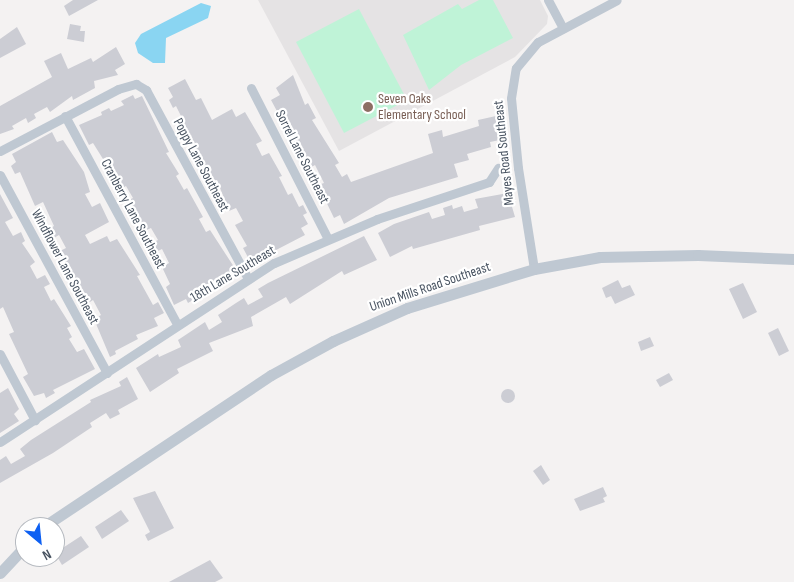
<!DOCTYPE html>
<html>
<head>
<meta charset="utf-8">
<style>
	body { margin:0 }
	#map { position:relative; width:794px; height:582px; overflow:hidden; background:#f4f2f2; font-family:"Sofia Sans Condensed",sans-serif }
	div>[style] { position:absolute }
	.education>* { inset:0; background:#e5e3e4 }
	.green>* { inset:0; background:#bff3d7 }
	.water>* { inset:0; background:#8ad5f2 }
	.building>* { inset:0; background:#cccdd4 }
	.round { border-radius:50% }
	.minor>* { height:9px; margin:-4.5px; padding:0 4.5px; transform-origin:4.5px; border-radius:4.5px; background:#bfc8d2 }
	.tertiary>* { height:11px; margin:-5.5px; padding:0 5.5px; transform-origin:5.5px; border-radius:5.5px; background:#bfc8d2 }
	.dots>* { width:14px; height:14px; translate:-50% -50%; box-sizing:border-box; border:2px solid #fff; border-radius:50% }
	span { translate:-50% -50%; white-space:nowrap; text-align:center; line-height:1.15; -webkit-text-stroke:4.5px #fff; paint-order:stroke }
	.education-label { font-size:14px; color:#785e54 }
	.left { translate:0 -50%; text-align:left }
	.street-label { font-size:14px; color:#485361 }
	.north { position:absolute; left:15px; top:517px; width:50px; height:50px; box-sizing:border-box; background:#fff; border:1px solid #b6bac0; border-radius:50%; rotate:152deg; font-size:14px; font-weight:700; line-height:20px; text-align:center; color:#485361 }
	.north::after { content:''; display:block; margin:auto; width:18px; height:22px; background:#0e60f2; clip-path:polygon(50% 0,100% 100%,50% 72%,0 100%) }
</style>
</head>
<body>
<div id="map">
	<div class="education">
		<i style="clip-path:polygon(258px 0,540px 0,548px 16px,547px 24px,515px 57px,339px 151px)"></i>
	</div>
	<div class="green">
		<i style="clip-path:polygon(479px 0,493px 0,513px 38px,461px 65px,429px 90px,403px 35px,458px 4px,462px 9px)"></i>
		<i style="clip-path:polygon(359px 9px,407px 100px,344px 133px,296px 42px)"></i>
	</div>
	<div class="water">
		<i style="clip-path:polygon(201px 3px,211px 6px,208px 18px,166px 38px,165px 63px,153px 63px,138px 53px,135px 43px,141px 34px)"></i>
	</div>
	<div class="building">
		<i style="clip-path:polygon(73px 0,98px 0,69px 16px,64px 6px)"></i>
		<i style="clip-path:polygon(70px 24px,81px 26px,80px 31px,85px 31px,84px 42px,67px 39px)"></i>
		<i style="clip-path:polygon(17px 27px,26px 44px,0 58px,0 39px)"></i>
		<i style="clip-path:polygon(116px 47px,125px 64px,115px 70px,118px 75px,94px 81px,95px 88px,73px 100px,72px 96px,50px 112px,47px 107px,34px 114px,36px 118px,28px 123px,26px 118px,12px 126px,14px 129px,0 134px,0 106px,52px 77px,44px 61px,61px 53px,68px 69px,91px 58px,93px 62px)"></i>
		<i style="clip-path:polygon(293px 75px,305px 105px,308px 103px,316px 118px,312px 120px,339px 163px,335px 165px,342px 177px,347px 174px,351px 182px,433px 153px,428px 134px,442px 130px,443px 137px,479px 126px,478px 120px,496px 116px,500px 140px,490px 142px,491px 147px,467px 154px,469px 160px,454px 164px,458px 177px,389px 198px,344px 224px,340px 215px,334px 218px,318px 185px,324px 183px,315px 165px,308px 169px,271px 100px,280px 95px,276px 88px)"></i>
		<i style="clip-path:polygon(185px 79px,196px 100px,201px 98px,212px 120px,232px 109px,236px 117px,245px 112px,262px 141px,256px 144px,262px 156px,269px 153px,282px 176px,279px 177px,288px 195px,292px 193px,299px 207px,303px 205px,307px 213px,303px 215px,308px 224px,301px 228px,305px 235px,251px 263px,243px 248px,247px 246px,235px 225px,243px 221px,236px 208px,229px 211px,217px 180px,213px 183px,179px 120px,182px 118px,176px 106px,173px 108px,169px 100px,173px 97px,168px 88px)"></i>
		<i style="clip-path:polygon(133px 95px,135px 99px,142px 96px,169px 152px,166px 153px,179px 174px,176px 176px,184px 190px,187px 188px,203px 217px,199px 219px,206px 232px,210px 230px,236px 270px,220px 282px,218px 278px,206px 285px,209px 290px,188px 303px,186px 299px,174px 305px,166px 287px,170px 284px,162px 267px,169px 263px,162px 249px,154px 253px,150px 244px,158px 240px,151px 228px,142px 232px,134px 208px,130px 211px,125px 202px,133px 198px,126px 186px,120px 189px,110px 171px,113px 169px,107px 157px,103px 159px,93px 143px,89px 145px,79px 125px,102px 115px,101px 112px,109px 108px,111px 111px,124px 105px,121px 101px)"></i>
		<i style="clip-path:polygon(52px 132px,57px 142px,63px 140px,84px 172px,90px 192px,85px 194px,92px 207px,100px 203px,109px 222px,85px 235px,90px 244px,107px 236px,110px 242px,117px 239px,140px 275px,137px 276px,153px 305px,158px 302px,164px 313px,154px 318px,158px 326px,136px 335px,138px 339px,115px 351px,116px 354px,110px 357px,94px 319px,101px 315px,93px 300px,87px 304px,58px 252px,66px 248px,59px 235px,52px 239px,47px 230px,54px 226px,43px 202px,35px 206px,20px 172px,15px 174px,11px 166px,16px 162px,12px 154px)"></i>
		<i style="clip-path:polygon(508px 193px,515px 217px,479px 226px,480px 230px,413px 249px,412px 246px,390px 257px,378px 233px,394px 224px,429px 212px,432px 219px,445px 215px,443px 208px,452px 205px,453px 209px,462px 206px,464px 212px,478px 208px,475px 199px)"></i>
		<i style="clip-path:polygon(0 194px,13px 218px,5px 222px,13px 236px,21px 232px,25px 241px,22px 243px,35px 262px,30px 266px,37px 279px,45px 275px,50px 284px,44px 287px,51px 301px,54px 299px,71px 326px,67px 328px,72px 337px,69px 339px,77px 352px,84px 349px,95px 369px,53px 390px,55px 393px,46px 398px,44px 393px,34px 396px,23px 377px,28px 374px,9px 334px,14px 332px,3px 307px,0 309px)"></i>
		<i style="clip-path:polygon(364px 236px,377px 260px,344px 275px,342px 271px,290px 304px,286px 297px,251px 317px,253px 326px,209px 343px,213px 351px,177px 369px,179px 373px,150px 392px,136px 368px,158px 354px,159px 357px,181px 347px,178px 340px,205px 322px,209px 330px,222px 322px,218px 315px,236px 303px,244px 298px,248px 305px,263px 297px,258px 289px,268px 283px)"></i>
		<i style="clip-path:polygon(618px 280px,622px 288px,630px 285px,635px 295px,615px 304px,611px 296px,606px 298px,602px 288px)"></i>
		<i style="clip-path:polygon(743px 283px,757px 312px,743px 319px,729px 289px)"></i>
		<i style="clip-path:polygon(778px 328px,789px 351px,779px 356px,768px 333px)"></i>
		<i style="clip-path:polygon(650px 337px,654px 346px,641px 351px,638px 342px)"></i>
		<i style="clip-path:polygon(669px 373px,673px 380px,660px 387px,656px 380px)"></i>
		<i style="clip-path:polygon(127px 377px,138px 399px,118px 410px,120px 414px,110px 419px,106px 413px,90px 423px,92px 427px,53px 453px,0 483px,0 460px,6px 456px,11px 464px,25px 456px,20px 449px,31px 440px,91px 402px,90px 400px,121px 386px,119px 382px)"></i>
		<i style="clip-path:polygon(8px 388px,19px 409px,14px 414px,19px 421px,0 433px,0 393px)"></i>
		<i class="round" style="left:501px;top:389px;width:14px;height:14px"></i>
		<i style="clip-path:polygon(541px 465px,550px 480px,543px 485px,533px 471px)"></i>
		<i style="clip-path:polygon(603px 487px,607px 496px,603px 498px,605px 502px,580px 511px,574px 499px)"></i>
		<i style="clip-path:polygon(155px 491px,174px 528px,148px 541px,145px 535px,150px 532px,133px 498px)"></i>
		<i style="clip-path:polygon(121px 510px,129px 521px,102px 539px,95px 527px)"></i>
		<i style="clip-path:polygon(81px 536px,89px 547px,62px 565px,55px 553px)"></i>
		<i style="clip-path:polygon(210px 560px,223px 578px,215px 582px,169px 582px)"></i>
	</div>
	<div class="minor">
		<i style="left:548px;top:0;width:32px;rotate:62deg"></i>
		<i style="left:251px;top:88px;width:169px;rotate:63deg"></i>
		<i style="left:65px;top:116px;width:236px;rotate:61.7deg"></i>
		<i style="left:0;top:151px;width:133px;rotate:-27.7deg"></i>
		<i style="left:118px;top:89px;width:19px;rotate:-16deg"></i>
		<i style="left:136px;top:84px;width:12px;rotate:31deg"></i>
		<i style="left:146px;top:90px;width:215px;rotate:61.6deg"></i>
		<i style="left:0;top:175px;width:225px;rotate:61.6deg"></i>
		<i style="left:534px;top:269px;width:102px;rotate:-99deg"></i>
		<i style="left:518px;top:168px;width:70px;rotate:-95.7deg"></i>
		<i style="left:511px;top:98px;width:30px;rotate:-81deg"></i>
		<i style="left:516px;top:68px;width:34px;rotate:-50deg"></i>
		<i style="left:538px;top:42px;width:89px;rotate:-28deg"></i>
		<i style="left:0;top:354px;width:75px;rotate:62.1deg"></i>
		<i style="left:0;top:442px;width:327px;rotate:-33.2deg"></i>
		<i style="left:274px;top:263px;width:112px;rotate:-23.1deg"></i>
		<i style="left:377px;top:219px;width:118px;rotate:-18.3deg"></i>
		<i style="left:489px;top:182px;width:17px;rotate:-57deg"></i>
	</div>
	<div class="tertiary">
		<i style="left:43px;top:527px;width:274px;rotate:-33.7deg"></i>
		<i style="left:271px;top:375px;width:71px;rotate:-28.7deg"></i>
		<i style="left:333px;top:341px;width:81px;rotate:-24deg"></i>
		<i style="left:407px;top:308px;width:133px;rotate:-17.1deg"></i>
		<i style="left:534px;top:269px;width:67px;rotate:-10.3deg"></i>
		<i style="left:600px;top:257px;width:98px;rotate:-1.2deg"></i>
		<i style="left:698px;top:255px;width:96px;rotate:2.4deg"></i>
		<i style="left:0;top:573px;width:37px;rotate:-47deg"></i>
	</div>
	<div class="dots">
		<i style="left:368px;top:107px;background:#8d6e63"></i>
	</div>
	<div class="education-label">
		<span class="left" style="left:378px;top:107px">Seven Oaks<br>Elementary School</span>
	</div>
	<div class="street-label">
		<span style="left:504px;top:153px;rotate:-96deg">Mayes Road Southeast</span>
		<span style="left:302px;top:157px;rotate:63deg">Sorrel Lane Southeast</span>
		<span style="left:201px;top:165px;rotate:62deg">Poppy Lane Southeast</span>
		<span style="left:133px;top:214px;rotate:62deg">Cranberry Lane Southeast</span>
		<span style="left:65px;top:267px;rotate:62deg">Windflower Lane Southeast</span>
		<span style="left:233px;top:274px;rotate:-31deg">18th Lane Southeast</span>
		<span style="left:430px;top:287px;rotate:-19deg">Union Mills Road Southeast</span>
	</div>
	<div class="north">N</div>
</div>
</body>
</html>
